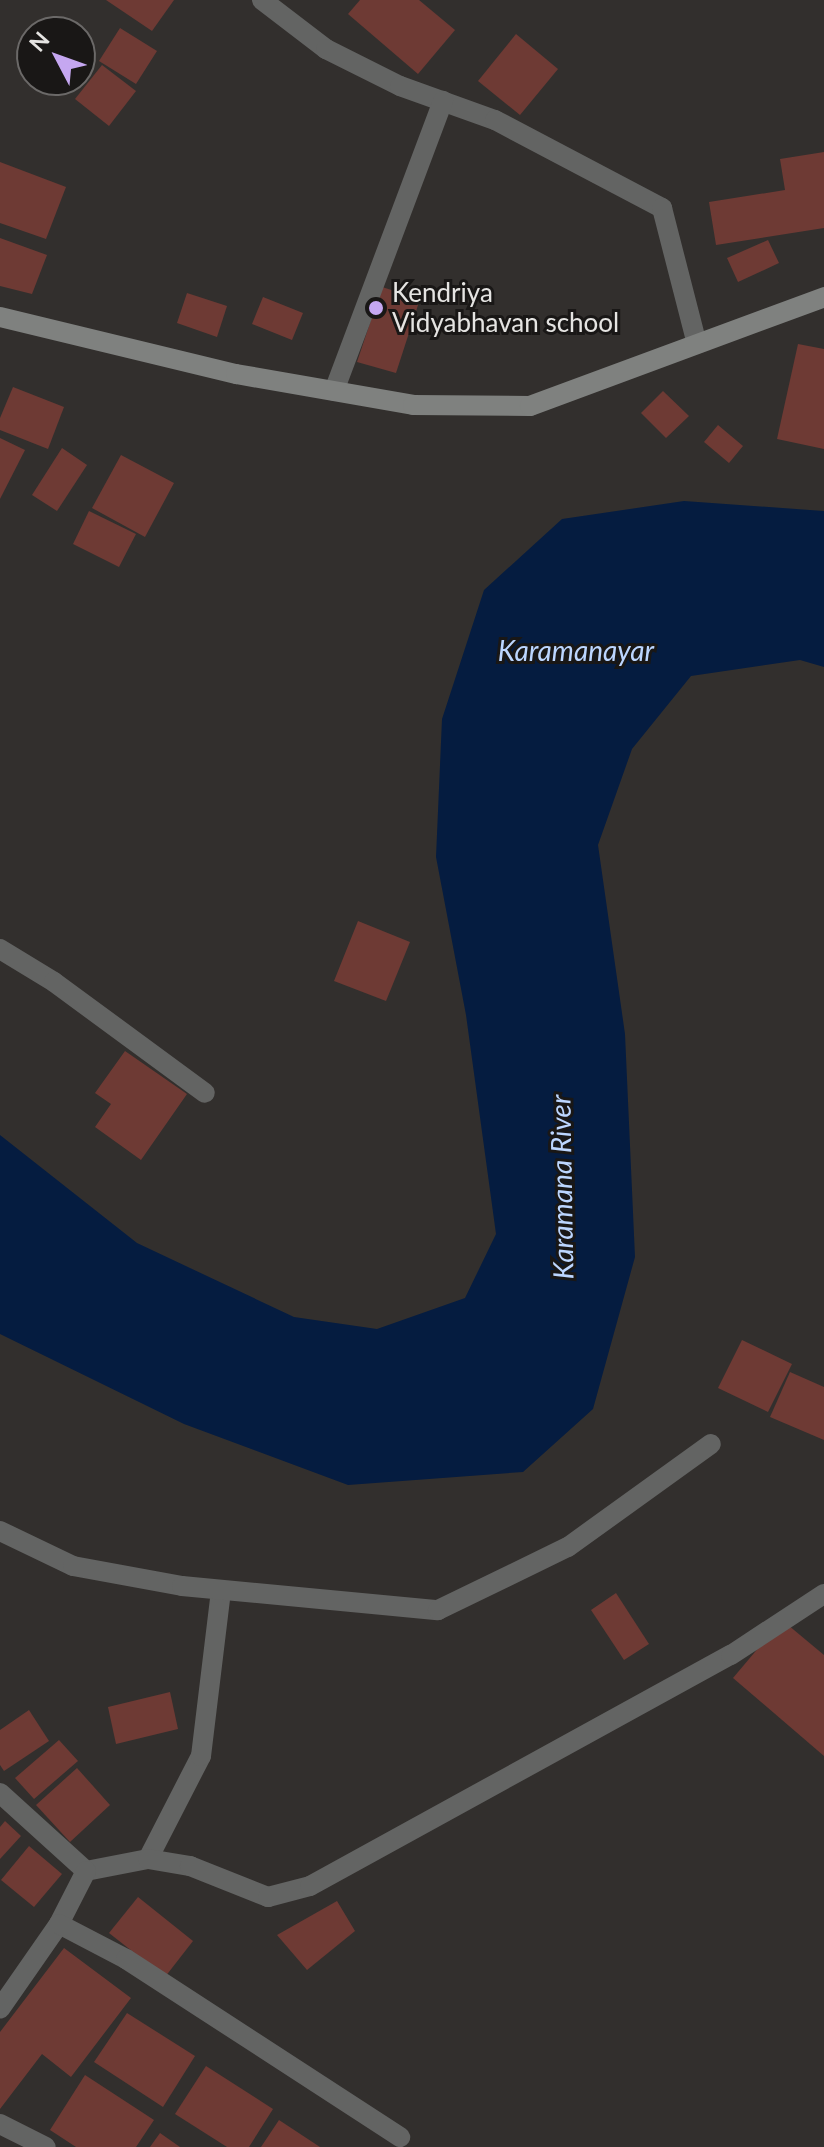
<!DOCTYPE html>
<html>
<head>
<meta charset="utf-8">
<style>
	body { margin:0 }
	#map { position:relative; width:824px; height:2147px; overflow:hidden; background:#322f2d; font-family:Lato,sans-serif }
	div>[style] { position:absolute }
	.water>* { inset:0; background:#051c40 }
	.building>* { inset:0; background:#6e3a34 }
	.lane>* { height:20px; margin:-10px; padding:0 10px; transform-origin:10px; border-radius:10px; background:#636463 }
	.street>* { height:20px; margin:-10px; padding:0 10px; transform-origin:10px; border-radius:10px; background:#636463 }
	.secondary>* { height:20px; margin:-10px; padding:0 10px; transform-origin:10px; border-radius:10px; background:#7f817f }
	.dots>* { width:22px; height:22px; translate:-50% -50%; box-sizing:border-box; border:4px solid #191716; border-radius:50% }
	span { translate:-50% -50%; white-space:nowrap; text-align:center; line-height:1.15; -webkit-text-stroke:6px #191716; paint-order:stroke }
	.poi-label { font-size:26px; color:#e5e4e2 }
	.left { translate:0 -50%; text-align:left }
	.water-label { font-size:28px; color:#bcd6ff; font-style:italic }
	.north { position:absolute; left:16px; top:16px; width:80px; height:80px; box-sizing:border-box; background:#191716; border:2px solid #6b6968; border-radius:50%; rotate:311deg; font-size:22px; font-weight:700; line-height:32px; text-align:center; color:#e5e4e2 }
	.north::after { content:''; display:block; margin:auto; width:28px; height:36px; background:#c5a7f1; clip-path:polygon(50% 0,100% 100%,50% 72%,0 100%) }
</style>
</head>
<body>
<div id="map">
	<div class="water">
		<i style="clip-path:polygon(684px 501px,824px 511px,824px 667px,800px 660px,691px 676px,632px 749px,598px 845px,625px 1034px,635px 1257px,593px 1409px,523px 1472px,348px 1485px,184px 1424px,0 1334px,0 1135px,137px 1243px,294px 1317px,377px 1329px,465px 1298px,496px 1234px,466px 1015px,436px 857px,442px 719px,484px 590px,562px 519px)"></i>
	</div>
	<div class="building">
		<i style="clip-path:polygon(106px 0,174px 0,152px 31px)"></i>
		<i style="clip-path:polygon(360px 0,419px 0,455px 30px,418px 74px,348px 14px)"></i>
		<i style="clip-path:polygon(120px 28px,157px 51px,136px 84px,99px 61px)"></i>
		<i style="clip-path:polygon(516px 34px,558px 69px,520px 115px,478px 81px)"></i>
		<i style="clip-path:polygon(102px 65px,136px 91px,109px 126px,75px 99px)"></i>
		<i style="clip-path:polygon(824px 152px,824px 228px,716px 245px,709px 202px,785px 190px,780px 159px)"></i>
		<i style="clip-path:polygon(0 162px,66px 187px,46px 239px,0 223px)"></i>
		<i style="clip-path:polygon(0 238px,47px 255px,32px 294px,0 286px)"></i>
		<i style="clip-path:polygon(768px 240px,779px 263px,738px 282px,727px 258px)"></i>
		<i style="clip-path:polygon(382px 287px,420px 299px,396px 373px,357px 362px)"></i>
		<i style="clip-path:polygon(187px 293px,227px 306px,217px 337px,177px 323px)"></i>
		<i style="clip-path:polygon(263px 297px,303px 313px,292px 340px,252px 324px)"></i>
		<i style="clip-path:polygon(798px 344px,824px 349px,824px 449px,777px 439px)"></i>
		<i style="clip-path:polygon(13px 387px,64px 407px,48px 449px,0 430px,0 418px)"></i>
		<i style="clip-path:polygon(663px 391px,689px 416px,666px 438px,641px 413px)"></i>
		<i style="clip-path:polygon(718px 425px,743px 446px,729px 463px,704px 442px)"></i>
		<i style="clip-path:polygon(0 438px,25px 450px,0 499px)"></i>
		<i style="clip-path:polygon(62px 448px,87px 465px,57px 511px,32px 495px)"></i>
		<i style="clip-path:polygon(121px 455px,174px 483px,145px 537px,92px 508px)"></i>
		<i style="clip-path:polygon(89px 511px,136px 534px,119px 567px,73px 544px)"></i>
		<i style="clip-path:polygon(358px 921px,410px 942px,386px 1001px,334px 981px)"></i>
		<i style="clip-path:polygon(125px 1051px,187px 1094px,141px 1160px,95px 1127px,111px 1104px,95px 1093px)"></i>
		<i style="clip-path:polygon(742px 1340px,792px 1364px,768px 1412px,718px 1388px)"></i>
		<i style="clip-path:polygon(790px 1372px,824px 1387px,824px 1440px,770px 1417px)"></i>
		<i style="clip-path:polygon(616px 1593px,649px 1644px,624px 1660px,591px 1610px)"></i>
		<i style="clip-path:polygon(782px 1620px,824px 1655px,824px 1756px,733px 1678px)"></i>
		<i style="clip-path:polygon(170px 1692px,178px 1729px,116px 1744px,108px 1707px)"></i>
		<i style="clip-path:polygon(29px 1710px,49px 1741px,4px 1771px,0 1765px,0 1730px)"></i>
		<i style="clip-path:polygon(59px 1740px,78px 1761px,34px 1799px,15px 1778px)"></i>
		<i style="clip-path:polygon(77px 1768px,110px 1805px,70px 1842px,36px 1805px)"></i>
		<i style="clip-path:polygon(5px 1821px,21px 1836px,0 1859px,0 1827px)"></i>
		<i style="clip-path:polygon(29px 1846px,62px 1874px,34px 1907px,1px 1880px)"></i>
		<i style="clip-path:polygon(138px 1897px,193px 1941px,165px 1977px,109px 1933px)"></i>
		<i style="clip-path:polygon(337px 1901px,355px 1931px,307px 1970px,277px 1935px)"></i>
		<i style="clip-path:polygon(64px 1948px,131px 1998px,71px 2077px,42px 2054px,0 2109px,0 2032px)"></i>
		<i style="clip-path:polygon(127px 2013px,195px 2056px,163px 2107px,94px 2062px)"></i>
		<i style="clip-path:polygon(206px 2066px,273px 2109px,249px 2147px,227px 2147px,175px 2114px)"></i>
		<i style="clip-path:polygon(85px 2075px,154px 2120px,136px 2147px,76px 2147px,50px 2130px)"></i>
		<i style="clip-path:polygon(279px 2120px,320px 2147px,261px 2147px)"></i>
		<i style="clip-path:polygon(160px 2133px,180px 2147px,150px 2147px)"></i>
	</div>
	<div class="lane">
		<i style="left:0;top:949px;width:63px;rotate:31.4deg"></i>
		<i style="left:54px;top:982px;width:187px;rotate:36.3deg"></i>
		<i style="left:148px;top:1859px;width:116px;rotate:-62.8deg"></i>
		<i style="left:201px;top:1756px;width:167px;rotate:-83.1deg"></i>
		<i style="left:86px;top:1871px;width:63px;rotate:-11deg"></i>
		<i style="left:148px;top:1859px;width:43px;rotate:9.5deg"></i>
		<i style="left:190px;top:1866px;width:84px;rotate:21.7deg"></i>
		<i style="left:268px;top:1897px;width:43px;rotate:-14.7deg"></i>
		<i style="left:310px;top:1886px;width:480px;rotate:-28.8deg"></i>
		<i style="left:731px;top:1655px;width:111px;rotate:-33.3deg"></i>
	</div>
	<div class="street">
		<i style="left:262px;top:0;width:81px;rotate:37.4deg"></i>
		<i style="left:326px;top:49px;width:83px;rotate:26.6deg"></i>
		<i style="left:400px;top:86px;width:101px;rotate:19.7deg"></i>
		<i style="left:495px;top:120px;width:189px;rotate:27.8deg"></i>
		<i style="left:662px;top:208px;width:140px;rotate:75.6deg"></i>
		<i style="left:334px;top:391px;width:310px;rotate:-69.4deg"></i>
		<i style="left:0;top:1531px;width:81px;rotate:25.6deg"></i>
		<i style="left:73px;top:1566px;width:111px;rotate:10.4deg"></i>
		<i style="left:182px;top:1586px;width:257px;rotate:5.4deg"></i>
		<i style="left:438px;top:1610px;width:144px;rotate:-25.9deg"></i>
		<i style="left:568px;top:1547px;width:176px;rotate:-35.8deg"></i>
		<i style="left:0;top:1793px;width:116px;rotate:42.2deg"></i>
		<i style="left:86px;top:1871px;width:59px;rotate:117deg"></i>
		<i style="left:59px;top:1924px;width:103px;rotate:124.8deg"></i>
		<i style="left:59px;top:1924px;width:76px;rotate:27.6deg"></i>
		<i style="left:126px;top:1959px;width:327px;rotate:33deg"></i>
		<i style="left:0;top:2124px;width:51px;rotate:26.6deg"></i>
	</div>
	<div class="secondary">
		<i style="left:0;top:317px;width:243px;rotate:13.6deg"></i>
		<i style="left:236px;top:374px;width:180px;rotate:9.9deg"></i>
		<i style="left:413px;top:405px;width:117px;rotate:0.5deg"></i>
		<i style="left:530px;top:406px;width:314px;rotate:-20.3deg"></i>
	</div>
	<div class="dots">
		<i style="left:376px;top:308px;background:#c5a7f1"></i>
	</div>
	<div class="poi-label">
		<span class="left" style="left:392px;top:308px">Kendriya<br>Vidyabhavan school</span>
	</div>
	<div class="water-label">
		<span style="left:576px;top:650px">Karamanayar</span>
		<span style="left:561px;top:1187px;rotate:-91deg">Karamana River</span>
	</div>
	<div class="north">N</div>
</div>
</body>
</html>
